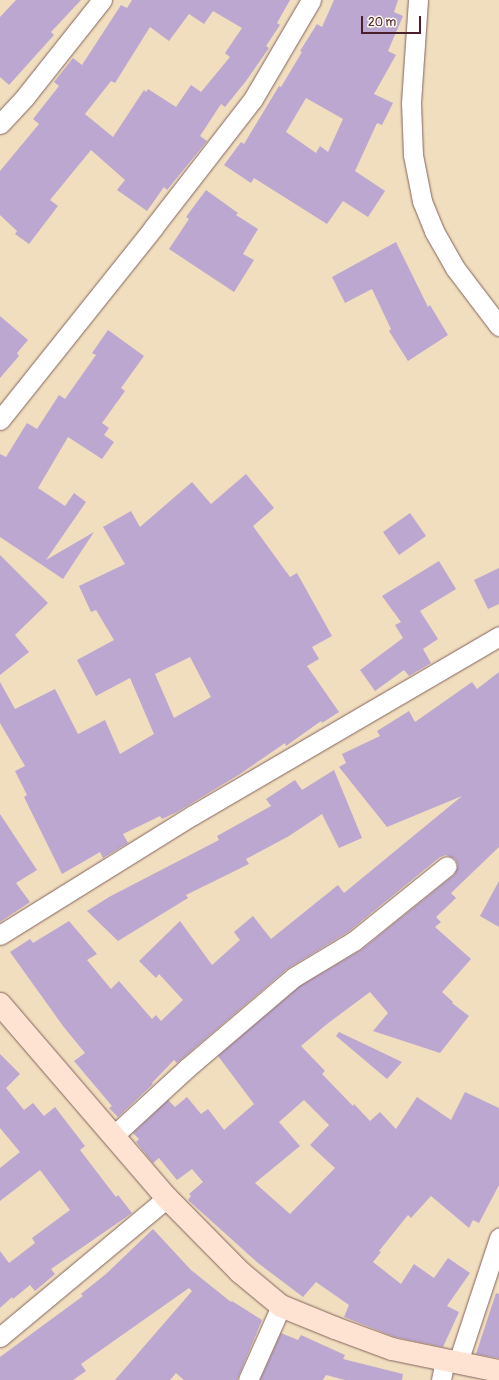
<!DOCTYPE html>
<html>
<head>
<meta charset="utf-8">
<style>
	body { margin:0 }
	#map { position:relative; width:499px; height:1380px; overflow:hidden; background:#f0debe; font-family:Pangolin,sans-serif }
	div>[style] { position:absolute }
	.building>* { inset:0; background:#bca7d1 }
	.roads { filter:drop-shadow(0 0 1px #84625e) drop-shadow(0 0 1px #84625e) }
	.minor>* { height:19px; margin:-9.5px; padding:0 9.5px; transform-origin:9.5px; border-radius:9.5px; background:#fff }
	.secondary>* { height:22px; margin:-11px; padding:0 11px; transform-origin:11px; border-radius:11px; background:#fee3d2 }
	span { translate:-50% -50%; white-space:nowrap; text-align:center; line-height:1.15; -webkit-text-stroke:3px #fbf7ec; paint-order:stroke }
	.scale { position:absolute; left:361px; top:16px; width:60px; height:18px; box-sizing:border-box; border:2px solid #4a1f2b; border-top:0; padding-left:5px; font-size:12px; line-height:14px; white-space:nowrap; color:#4a1f2b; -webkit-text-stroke:3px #fbf7ec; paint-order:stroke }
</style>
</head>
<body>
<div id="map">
	<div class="building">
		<i style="clip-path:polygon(16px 0,81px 0,51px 32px,54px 35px,9px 85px,0 77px,0 17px)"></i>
		<i style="clip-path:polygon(evenodd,132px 0,290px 0,277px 23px,280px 25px,266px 46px,269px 48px,246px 81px,225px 107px,221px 104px,200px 136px,207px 141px,167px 190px,164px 187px,147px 211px,117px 190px,125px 180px,91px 150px,50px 200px,58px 206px,29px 244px,15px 234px,17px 231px,0 215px,0 171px,39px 124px,33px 119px,59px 86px,54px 82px,73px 58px,82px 65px,121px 5px,127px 8px,132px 0,213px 11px,242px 28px,225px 53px,230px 57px,201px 92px,191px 85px,176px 107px,148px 89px,146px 92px,144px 90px,113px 137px,85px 114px,111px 81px,115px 83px,150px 27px,169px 41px,189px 14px,204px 24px,213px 11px)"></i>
		<i style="clip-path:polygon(evenodd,334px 0,398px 0,394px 12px,403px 16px,388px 51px,396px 55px,374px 94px,393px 103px,382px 125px,377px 123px,355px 171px,385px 191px,368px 217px,343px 201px,327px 224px,254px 178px,251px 183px,224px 165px,241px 142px,244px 144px,279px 86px,281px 87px,302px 52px,300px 51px,317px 24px,322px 27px,334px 0,306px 98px,343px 119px,328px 152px,320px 146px,316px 153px,286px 132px,306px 98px)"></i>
		<i style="clip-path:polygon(206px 190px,238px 213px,236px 215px,258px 229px,243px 254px,254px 260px,234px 292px,169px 249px,189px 219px,186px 217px)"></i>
		<i style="clip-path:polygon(396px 242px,428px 307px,430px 305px,448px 335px,408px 361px,389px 331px,391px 329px,372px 289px,345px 303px,332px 277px)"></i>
		<i style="clip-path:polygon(0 316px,28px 340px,17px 353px,19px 356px,0 378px)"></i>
		<i style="clip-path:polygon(108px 330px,144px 356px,121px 388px,125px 391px,102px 423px,109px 428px,104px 435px,114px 442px,102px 459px,68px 437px,38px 488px,65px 506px,74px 493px,86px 502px,46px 560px,94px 532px,63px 579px,0 537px,0 454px,6px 457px,27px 423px,37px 429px,59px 395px,65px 399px,96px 355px,92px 353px)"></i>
		<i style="clip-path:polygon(evenodd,246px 474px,274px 508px,253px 526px,290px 577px,297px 573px,332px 636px,312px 647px,319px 659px,307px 666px,339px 712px,322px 723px,321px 721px,286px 746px,285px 743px,240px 774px,177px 812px,162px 819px,160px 816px,123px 834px,128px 843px,103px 858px,100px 852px,62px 874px,24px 797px,27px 795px,15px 771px,25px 766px,0 723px,0 682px,15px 709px,55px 689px,78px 734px,105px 720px,120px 754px,154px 734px,130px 678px,96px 696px,77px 660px,114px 640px,96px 610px,91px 612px,79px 586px,125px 564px,103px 527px,131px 511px,140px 527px,192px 482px,211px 504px,246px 474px,190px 657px,211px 697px,174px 718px,155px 674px,190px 657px)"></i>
		<i style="clip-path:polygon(410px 513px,426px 536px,399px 555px,383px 532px)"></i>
		<i style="clip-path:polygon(0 555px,48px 603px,15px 635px,29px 652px,0 675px)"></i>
		<i style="clip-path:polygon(439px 561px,456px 589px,420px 611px,438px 639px,423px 649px,431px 663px,409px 676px,404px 670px,375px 691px,360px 670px,403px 638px,395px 625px,401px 622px,382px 596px)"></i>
		<i style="clip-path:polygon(499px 568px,499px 604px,488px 609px,474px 580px)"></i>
		<i style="clip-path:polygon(evenodd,499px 672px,499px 847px,451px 893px,456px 898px,436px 917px,441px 922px,435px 927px,471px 959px,442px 992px,453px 1002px,452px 1003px,469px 1016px,440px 1053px,373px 1031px,388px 1013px,370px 992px,327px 1024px,301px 1046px,325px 1071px,322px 1074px,353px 1106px,354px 1104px,370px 1121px,380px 1112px,396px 1129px,417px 1097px,451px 1120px,465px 1092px,499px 1108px,499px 1185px,479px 1223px,473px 1220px,469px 1228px,431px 1196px,411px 1218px,408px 1215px,379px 1251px,381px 1252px,373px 1262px,401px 1284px,414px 1264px,434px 1278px,448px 1258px,470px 1273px,447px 1306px,459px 1312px,443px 1347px,395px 1337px,344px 1317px,349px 1305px,316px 1282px,303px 1297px,258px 1263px,188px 1200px,191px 1196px,189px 1194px,203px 1182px,192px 1169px,177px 1180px,159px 1158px,153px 1163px,136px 1142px,139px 1139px,133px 1133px,168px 1100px,175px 1107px,187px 1097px,201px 1114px,208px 1109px,224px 1130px,254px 1104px,218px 1056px,300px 986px,361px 950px,454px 875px,458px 865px,455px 859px,446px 855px,440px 857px,348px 932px,287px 969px,177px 1063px,174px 1060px,152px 1083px,153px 1084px,118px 1117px,109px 1108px,112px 1106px,74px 1061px,85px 1053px,63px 1026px,10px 952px,30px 939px,33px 943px,69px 921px,97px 954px,87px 960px,111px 989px,119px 981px,152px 1019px,156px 1015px,161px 1021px,183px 1000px,159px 974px,156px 978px,139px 961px,180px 921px,212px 965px,240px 940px,234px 932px,253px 916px,271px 939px,338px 885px,344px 893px,462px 796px,387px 827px,339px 767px,346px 763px,342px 754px,380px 736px,377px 731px,409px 711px,415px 722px,472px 682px,477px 689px,499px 672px,304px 1100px,329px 1125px,310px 1145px,335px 1168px,290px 1214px,255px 1183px,300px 1146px,279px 1122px,304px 1100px)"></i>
		<i style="clip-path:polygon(334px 770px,362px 838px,339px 848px,322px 814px,289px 836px,246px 859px,249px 864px,186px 895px,188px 898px,118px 941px,87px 911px,109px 897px,219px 840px,217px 836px,271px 806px,266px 799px,295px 780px,302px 790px)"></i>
		<i style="clip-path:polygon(0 814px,37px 870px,16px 883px,30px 902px,0 922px)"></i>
		<i style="clip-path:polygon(499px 881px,499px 927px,480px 916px)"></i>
		<i style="clip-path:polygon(339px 1032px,402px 1062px,387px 1079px,336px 1036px)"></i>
		<i style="clip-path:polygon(0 1054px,20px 1074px,6px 1088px,24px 1110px,33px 1103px,44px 1116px,55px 1107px,85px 1146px,80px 1150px,116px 1197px,118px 1195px,132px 1213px,51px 1269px,55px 1274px,35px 1291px,30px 1285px,13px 1299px,12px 1297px,0 1308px,0 1251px,9px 1263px,35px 1243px,32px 1238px,70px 1210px,40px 1170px,0 1201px,0 1168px,20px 1152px,0 1128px)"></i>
		<i style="clip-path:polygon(153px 1229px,191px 1270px,231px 1302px,232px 1301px,262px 1320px,237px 1380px,184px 1380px,176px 1373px,170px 1380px,115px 1380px,192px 1291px,189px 1288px,81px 1364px,86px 1371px,73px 1380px,0 1380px,0 1357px,83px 1296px,81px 1294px,106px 1274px)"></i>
		<i style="clip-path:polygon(496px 1293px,499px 1294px,499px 1358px,476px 1354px)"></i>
		<i style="clip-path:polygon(281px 1333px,298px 1340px,301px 1335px,345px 1355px,343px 1359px,403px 1374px,402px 1380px,345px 1380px,326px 1375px,323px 1380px,260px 1380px)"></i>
	</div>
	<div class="roads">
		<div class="minor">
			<i style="left:418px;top:0;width:103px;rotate:93.9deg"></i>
			<i style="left:411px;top:103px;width:52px;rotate:87.8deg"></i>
			<i style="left:413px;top:155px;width:47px;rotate:78.9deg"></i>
			<i style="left:422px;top:201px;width:32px;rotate:68deg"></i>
			<i style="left:434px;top:231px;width:43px;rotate:60.4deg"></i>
			<i style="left:455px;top:268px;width:73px;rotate:52.8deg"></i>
			<i style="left:0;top:124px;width:37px;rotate:-47deg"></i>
			<i style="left:25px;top:97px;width:124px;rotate:-51.6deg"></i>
			<i style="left:0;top:420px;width:246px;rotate:-51.4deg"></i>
			<i style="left:153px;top:228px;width:163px;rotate:-52.2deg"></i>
			<i style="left:253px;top:99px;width:115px;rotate:-59.6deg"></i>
			<i style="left:0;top:935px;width:227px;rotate:-31.9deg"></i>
			<i style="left:193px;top:815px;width:355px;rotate:-30.3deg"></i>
			<i style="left:113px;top:1136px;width:100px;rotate:-42.6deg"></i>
			<i style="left:187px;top:1068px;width:140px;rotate:-40.4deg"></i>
			<i style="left:294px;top:977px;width:70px;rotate:-31deg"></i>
			<i style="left:354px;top:941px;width:119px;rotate:-38.9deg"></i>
			<i style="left:0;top:1337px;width:217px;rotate:-39.8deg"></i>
			<i style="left:458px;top:1362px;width:131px;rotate:-71.7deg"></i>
			<i style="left:248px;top:1380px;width:81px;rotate:-66deg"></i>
			<i style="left:441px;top:1380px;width:20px;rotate:-79deg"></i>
		</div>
		<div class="secondary">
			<i style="left:0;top:1004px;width:256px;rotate:49.3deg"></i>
			<i style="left:167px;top:1198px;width:104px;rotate:45.4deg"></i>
			<i style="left:240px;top:1272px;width:53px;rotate:39.7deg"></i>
			<i style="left:281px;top:1306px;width:58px;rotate:22.2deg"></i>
			<i style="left:335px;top:1328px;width:61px;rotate:20.2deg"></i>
			<i style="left:392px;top:1349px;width:109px;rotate:11.6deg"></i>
		</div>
	</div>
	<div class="scale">20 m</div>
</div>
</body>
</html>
